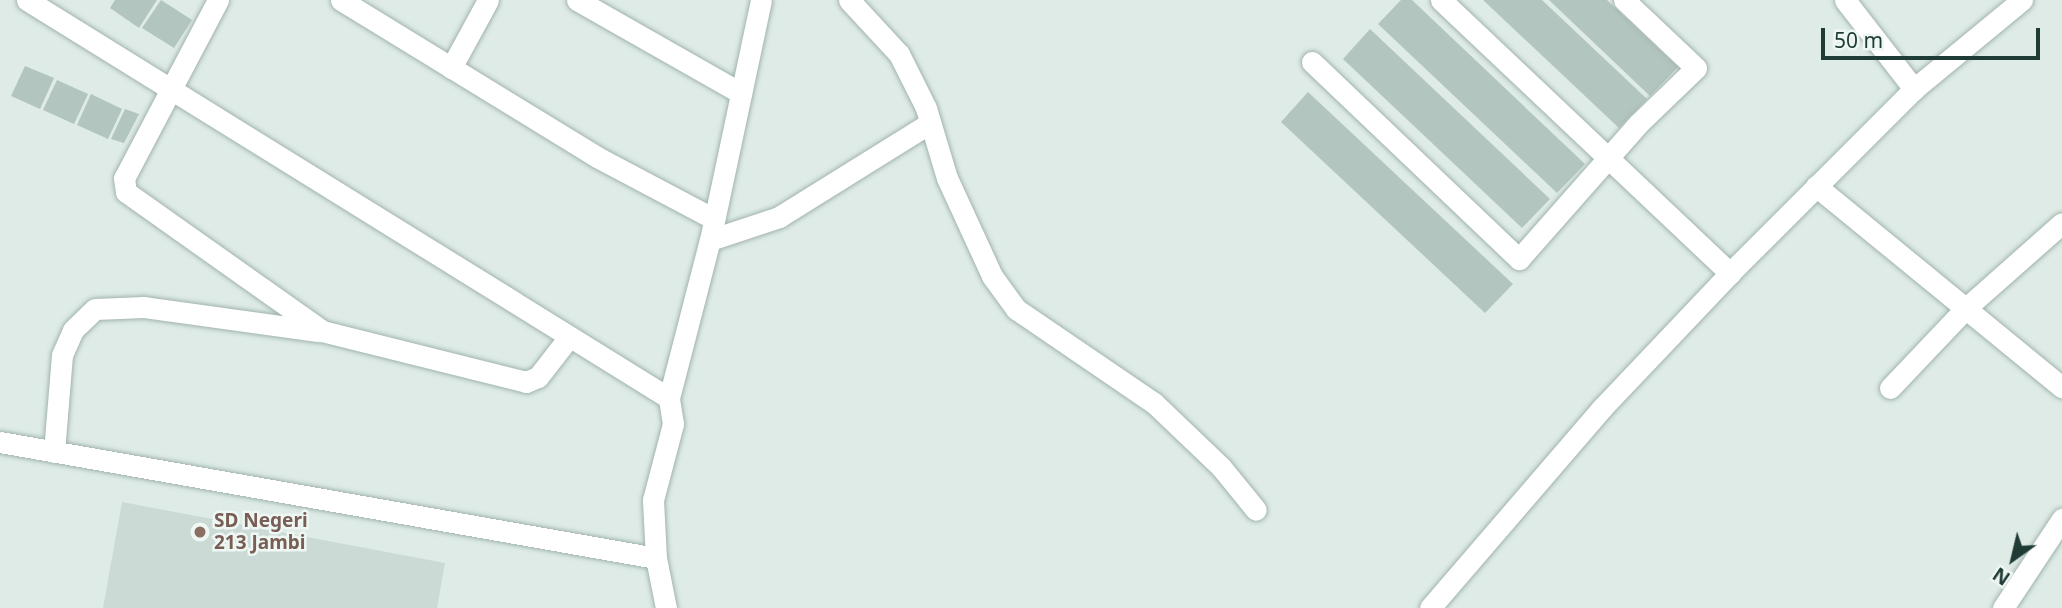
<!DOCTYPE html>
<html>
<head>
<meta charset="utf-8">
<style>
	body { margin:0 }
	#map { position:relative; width:2062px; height:608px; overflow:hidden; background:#deebe6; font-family:"Noto Sans",sans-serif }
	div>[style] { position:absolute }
	.built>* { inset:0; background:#ccdad5 }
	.building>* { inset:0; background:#b3c5bf }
	.roads { filter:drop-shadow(0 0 2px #a1b3ad) drop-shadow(0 0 2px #a1b3ad) }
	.minor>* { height:21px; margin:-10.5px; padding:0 10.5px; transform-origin:10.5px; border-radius:10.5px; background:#fff }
	.dots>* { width:19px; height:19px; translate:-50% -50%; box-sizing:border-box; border:4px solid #eef7f3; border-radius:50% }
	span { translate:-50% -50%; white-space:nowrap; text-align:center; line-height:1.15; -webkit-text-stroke:5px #eef7f3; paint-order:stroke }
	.education-label { font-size:19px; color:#785e54; font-weight:700 }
	.left { translate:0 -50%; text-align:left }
	.north { position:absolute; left:1978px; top:524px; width:70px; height:70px; -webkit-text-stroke:5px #eef7f3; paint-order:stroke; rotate:214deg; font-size:19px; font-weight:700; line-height:28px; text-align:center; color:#1f3b35 }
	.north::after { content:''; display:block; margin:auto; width:24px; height:32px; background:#1f3b35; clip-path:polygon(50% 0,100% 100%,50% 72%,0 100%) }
	.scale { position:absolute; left:1821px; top:28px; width:219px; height:32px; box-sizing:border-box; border:4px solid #1f3b35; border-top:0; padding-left:9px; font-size:21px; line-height:24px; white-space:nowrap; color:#1f3b35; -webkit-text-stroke:5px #eef7f3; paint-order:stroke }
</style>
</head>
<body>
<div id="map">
	<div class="built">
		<i style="clip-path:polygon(122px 502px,445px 563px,437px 608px,103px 608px)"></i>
	</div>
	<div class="building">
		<i style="clip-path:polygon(115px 0,157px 0,139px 28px,110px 8px)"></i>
		<i style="clip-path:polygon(161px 0,192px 20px,174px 48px,142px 28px)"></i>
		<i style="clip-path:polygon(1401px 0,1412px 0,1585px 164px,1557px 193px,1378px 24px)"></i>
		<i style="clip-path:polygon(1483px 0,1542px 0,1647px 99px,1619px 128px)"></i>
		<i style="clip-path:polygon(1549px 0,1607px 0,1678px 67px,1650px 96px)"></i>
		<i style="clip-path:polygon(1370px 29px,1550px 199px,1522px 228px,1343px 59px)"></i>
		<i style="clip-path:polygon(25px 66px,54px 78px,40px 109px,11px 96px)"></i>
		<i style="clip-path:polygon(57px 80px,88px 94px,74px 124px,43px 110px)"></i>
		<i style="clip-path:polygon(1308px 92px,1513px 284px,1485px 313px,1281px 122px)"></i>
		<i style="clip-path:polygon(91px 94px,122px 109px,108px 139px,77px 125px)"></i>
		<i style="clip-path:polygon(125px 109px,139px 114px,124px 143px,111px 139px)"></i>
	</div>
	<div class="roads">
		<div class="minor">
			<i style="left:27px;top:0;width:755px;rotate:31.8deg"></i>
			<i style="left:218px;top:0;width:201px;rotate:117.8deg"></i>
			<i style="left:124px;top:178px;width:14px;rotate:82deg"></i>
			<i style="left:126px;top:192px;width:240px;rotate:35.3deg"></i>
			<i style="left:322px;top:331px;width:210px;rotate:14deg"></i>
			<i style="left:526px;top:382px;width:13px;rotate:-23deg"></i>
			<i style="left:538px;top:377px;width:51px;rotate:-52.2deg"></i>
			<i style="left:341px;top:0;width:300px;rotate:31.5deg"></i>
			<i style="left:597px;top:157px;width:132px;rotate:27.9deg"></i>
			<i style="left:577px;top:0;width:189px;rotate:29.6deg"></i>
			<i style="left:849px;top:0;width:74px;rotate:47.2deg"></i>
			<i style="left:899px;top:54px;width:60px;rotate:63.4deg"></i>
			<i style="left:926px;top:108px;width:73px;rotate:73.3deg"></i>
			<i style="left:947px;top:178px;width:108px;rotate:65.3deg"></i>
			<i style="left:992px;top:276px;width:41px;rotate:54deg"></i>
			<i style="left:1016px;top:309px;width:167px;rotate:34.3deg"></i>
			<i style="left:1154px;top:403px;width:93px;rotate:43.7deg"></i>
			<i style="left:1221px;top:467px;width:55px;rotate:50.9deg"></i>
			<i style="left:1441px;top:0;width:398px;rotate:43.4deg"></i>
			<i style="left:1845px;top:0;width:113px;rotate:52.2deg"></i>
			<i style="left:1312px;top:62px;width:286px;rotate:43.6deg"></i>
			<i style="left:1519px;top:259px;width:181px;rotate:-48.6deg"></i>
			<i style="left:1639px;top:123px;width:79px;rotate:-44deg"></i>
			<i style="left:1696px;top:68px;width:99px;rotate:-136.6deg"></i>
			<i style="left:451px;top:68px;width:77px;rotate:-61.4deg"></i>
			<i style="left:1816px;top:186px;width:318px;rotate:39.3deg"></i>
			<i style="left:710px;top:240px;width:73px;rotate:-18.4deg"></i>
			<i style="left:779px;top:217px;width:178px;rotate:-31.9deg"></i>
			<i style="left:1890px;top:388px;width:110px;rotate:-46.5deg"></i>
			<i style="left:1966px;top:308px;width:128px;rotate:-41.5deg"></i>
			<i style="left:0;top:442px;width:666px;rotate:10.03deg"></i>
			<i style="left:54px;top:452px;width:97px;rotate:-85.3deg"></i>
			<i style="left:62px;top:355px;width:27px;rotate:-66deg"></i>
			<i style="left:73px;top:330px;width:30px;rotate:-44deg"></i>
			<i style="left:95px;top:309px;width:49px;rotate:-2.3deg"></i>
			<i style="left:144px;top:307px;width:176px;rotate:7.9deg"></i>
			<i style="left:666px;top:608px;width:51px;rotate:-101.3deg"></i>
			<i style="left:656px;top:558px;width:58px;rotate:-93deg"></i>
			<i style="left:653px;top:500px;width:79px;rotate:-75.3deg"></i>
			<i style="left:673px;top:424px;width:26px;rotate:-99deg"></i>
			<i style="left:669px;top:398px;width:163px;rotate:-75.5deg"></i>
			<i style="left:710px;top:240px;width:245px;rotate:-78deg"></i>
			<i style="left:1430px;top:608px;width:264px;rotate:-49.3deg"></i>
			<i style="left:1602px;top:408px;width:186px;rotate:-46.5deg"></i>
			<i style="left:1730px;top:273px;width:260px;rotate:-45deg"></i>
			<i style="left:1914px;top:89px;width:140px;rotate:-39.5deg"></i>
			<i style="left:2003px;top:608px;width:107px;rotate:-56.5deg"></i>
		</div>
	</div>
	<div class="dots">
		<i style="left:200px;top:532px;background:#8d6e63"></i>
	</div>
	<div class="education-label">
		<span class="left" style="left:214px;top:532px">SD Negeri<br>213 Jambi</span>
	</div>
	<div class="north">N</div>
	<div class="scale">50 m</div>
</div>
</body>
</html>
